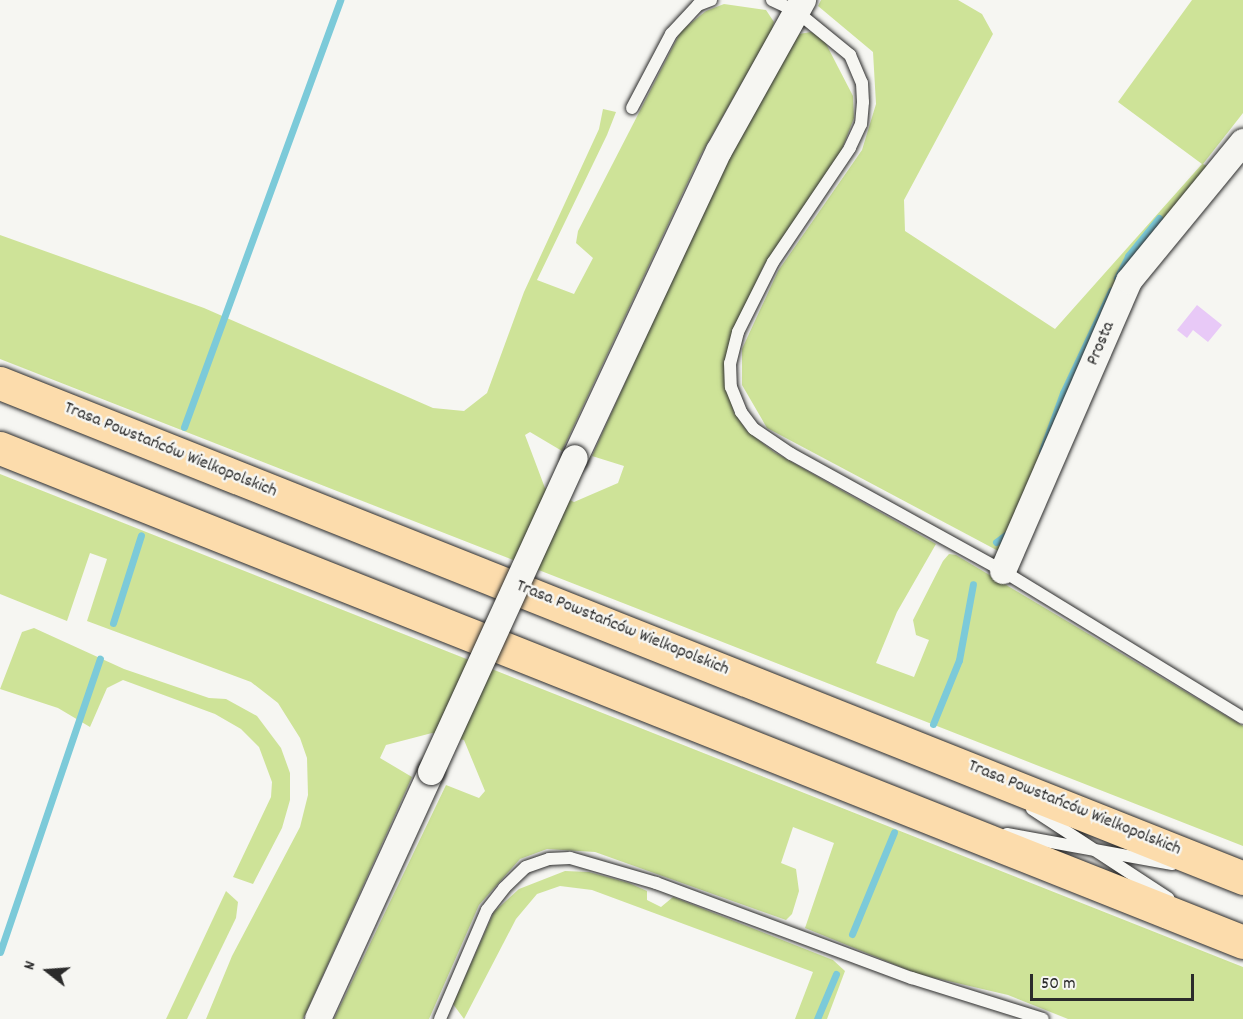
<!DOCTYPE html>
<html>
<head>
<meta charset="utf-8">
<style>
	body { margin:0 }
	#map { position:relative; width:1243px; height:1019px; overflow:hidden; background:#f6f6f2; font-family:Dekko,sans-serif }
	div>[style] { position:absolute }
	.green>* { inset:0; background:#cee398 }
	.stream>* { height:7px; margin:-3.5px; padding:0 3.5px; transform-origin:3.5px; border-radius:3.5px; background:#7ccad9 }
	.building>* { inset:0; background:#e8c9f7 }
	.roads { filter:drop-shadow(0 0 2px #2b2b2b) drop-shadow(0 0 2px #2b2b2b) }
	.service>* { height:12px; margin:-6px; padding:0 6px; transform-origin:6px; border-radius:6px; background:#f6f6f2 }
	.minor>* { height:26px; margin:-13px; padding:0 13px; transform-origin:13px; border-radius:13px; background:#f6f6f2 }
	.motorway>* { height:33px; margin:-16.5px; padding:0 16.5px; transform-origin:16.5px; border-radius:16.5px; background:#fcdcac }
	.bridges { filter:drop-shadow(0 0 2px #2b2b2b) drop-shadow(0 0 2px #2b2b2b) }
	.minor-bridge>* { height:26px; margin:-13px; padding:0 13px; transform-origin:13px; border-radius:13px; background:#f6f6f2 }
	span { translate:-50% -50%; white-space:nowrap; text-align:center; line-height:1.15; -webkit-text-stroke:5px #f6f6f2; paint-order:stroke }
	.street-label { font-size:18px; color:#2b2b2b }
	.north { position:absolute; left:18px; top:941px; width:60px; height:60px; -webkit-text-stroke:4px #f6f6f2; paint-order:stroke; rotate:287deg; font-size:16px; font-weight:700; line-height:24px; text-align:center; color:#2b2b2b }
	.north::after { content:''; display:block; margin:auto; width:21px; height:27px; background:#2b2b2b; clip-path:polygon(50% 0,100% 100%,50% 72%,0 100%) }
	.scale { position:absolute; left:1030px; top:974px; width:164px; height:27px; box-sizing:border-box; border:3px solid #2b2b2b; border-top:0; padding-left:8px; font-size:18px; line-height:21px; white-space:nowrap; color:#2b2b2b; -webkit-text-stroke:4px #f6f6f2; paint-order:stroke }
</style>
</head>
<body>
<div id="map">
	<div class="green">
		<i style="clip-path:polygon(821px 0,958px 0,982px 14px,993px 34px,904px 200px,905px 231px,1055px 329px,1202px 164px,1118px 102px,1192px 0,1243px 0,1243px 113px,1203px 164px,1209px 167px,1134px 257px,1002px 553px,767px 428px,742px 385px,742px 349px,778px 271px,862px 150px,876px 104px,873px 52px,818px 6px)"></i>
		<i style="clip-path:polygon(724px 4px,766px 10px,774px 22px,772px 30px,700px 156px,562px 451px,530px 432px,525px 435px,545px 488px,574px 502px,618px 483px,624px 466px,592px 456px,724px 164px,799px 34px,811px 32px,823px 38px,853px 96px,854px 118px,840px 154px,764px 265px,731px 336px,727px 384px,734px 413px,747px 431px,774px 452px,936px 544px,897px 612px,876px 663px,914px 677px,929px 640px,916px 635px,913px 620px,943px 561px,949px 554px,956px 555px,1243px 726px,1243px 846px,0 359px,0 235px,204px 308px,433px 408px,464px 411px,487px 393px,524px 292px,599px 129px,603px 109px,616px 112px,607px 135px,537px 280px,574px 294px,593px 258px,576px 243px,578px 231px,681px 31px,706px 11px)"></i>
		<i style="clip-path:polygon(0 474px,1243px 967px,1243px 1019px,1068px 1019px,1008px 995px,918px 974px,805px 928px,834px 843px,793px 827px,781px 863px,796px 869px,799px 891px,792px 914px,786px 920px,595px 852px,547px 849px,520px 859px,479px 905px,429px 1019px,334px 1019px,446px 785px,479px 798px,485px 791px,464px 740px,432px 733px,386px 745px,380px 758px,412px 777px,303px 1019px,206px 1019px,232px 956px,300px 827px,308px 795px,307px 758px,300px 738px,278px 703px,251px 682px,87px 621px,107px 559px,90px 553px,67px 621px,0 594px)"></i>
		<i style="clip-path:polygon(34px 628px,124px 669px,209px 698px,226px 699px,257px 716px,281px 748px,290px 773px,290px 800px,282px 828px,253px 884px,233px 877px,271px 797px,272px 782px,259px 747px,241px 729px,215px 714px,123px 680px,107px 688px,90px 727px,58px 708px,0 689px,22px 632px)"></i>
		<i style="clip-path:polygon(565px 871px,589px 872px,629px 883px,647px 891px,647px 900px,661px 907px,673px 897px,833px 960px,845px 971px,827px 1019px,795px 1019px,813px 972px,592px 890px,560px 886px,537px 894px,516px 919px,464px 1019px,453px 1004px,494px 912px,519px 889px)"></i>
		<i style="clip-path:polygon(226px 891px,238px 902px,236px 918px,187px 1019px,166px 1019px)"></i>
	</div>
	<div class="stream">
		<i style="left:1117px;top:278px;width:25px;rotate:-63deg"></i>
		<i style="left:1128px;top:256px;width:49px;rotate:-50.8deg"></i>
		<i style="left:184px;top:427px;width:455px;rotate:-69.9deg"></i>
		<i style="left:1042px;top:451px;width:62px;rotate:-70.1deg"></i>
		<i style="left:1063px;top:393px;width:113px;rotate:-64.8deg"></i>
		<i style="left:996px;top:542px;width:19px;rotate:-36deg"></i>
		<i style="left:113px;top:623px;width:92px;rotate:-72.3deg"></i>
		<i style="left:933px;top:724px;width:69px;rotate:-67.9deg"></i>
		<i style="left:959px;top:660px;width:77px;rotate:-79.6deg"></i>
		<i style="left:852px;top:934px;width:110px;rotate:-67.6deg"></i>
		<i style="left:0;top:952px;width:310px;rotate:-71.2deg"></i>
		<i style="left:817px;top:1019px;width:49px;rotate:-67.1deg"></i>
	</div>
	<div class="building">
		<i style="clip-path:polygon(1197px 305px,1222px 325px,1208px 342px,1193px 330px,1187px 338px,1177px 330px)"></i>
	</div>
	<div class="roads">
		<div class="service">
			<i style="left:772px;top:0;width:26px;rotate:25deg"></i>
			<i style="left:796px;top:11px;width:70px;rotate:39.2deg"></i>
			<i style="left:850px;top:55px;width:30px;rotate:67deg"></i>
			<i style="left:862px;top:83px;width:19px;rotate:87deg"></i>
			<i style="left:863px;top:102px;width:22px;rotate:95deg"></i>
			<i style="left:861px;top:124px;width:26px;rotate:115deg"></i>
			<i style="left:850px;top:148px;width:138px;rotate:124deg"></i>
			<i style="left:773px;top:262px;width:78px;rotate:116.6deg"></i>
			<i style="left:738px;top:332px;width:32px;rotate:104deg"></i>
			<i style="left:730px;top:363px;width:24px;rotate:88deg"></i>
			<i style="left:731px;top:387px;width:27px;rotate:68deg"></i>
			<i style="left:741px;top:412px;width:21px;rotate:53deg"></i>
			<i style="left:754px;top:429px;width:45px;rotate:34deg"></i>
			<i style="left:791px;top:454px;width:242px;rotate:28.9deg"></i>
			<i style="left:1003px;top:571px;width:281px;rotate:31.5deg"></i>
			<i style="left:632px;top:108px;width:84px;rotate:-62.2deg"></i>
			<i style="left:671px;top:34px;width:40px;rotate:-47deg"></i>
			<i style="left:698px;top:5px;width:14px;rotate:-21deg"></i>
			<i style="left:1032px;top:809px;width:163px;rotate:33.2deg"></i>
			<i style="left:1007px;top:834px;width:168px;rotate:10.3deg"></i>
			<i style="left:440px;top:1019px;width:119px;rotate:-66.7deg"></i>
			<i style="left:487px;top:910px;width:28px;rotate:-52deg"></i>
			<i style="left:504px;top:888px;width:30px;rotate:-44deg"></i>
			<i style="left:526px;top:867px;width:24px;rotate:-19deg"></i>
			<i style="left:549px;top:859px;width:21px;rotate:-3deg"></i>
			<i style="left:570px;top:858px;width:90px;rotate:16.2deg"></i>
			<i style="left:656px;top:883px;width:273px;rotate:20.4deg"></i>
			<i style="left:912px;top:978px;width:137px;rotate:17.4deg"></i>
		</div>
		<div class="minor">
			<i style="left:575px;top:458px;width:339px;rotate:-64.9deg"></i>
			<i style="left:719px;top:151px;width:173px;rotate:-60.9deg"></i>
			<i style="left:1003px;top:571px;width:316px;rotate:-66.5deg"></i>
			<i style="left:1129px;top:281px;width:180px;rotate:-50.6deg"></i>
			<i style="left:318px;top:1019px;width:272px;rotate:-65.4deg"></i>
		</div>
		<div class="motorway">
			<i style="left:0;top:383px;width:1338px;rotate:21.71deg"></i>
			<i style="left:0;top:448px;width:1338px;rotate:21.67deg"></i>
		</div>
	</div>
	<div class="bridges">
		<div class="minor-bridge">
			<i style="left:431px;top:772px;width:345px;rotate:-65.4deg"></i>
		</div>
	</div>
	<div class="street-label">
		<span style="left:1102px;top:344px;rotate:-67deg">Prosta</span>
		<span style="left:170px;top:451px;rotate:22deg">Trasa Powstańców Wielkopolskich</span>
		<span style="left:622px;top:629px;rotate:22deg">Trasa Powstańców Wielkopolskich</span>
		<span style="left:1074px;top:809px;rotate:22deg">Trasa Powstańców Wielkopolskich</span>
	</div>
	<div class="north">N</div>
	<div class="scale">50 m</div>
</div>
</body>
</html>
